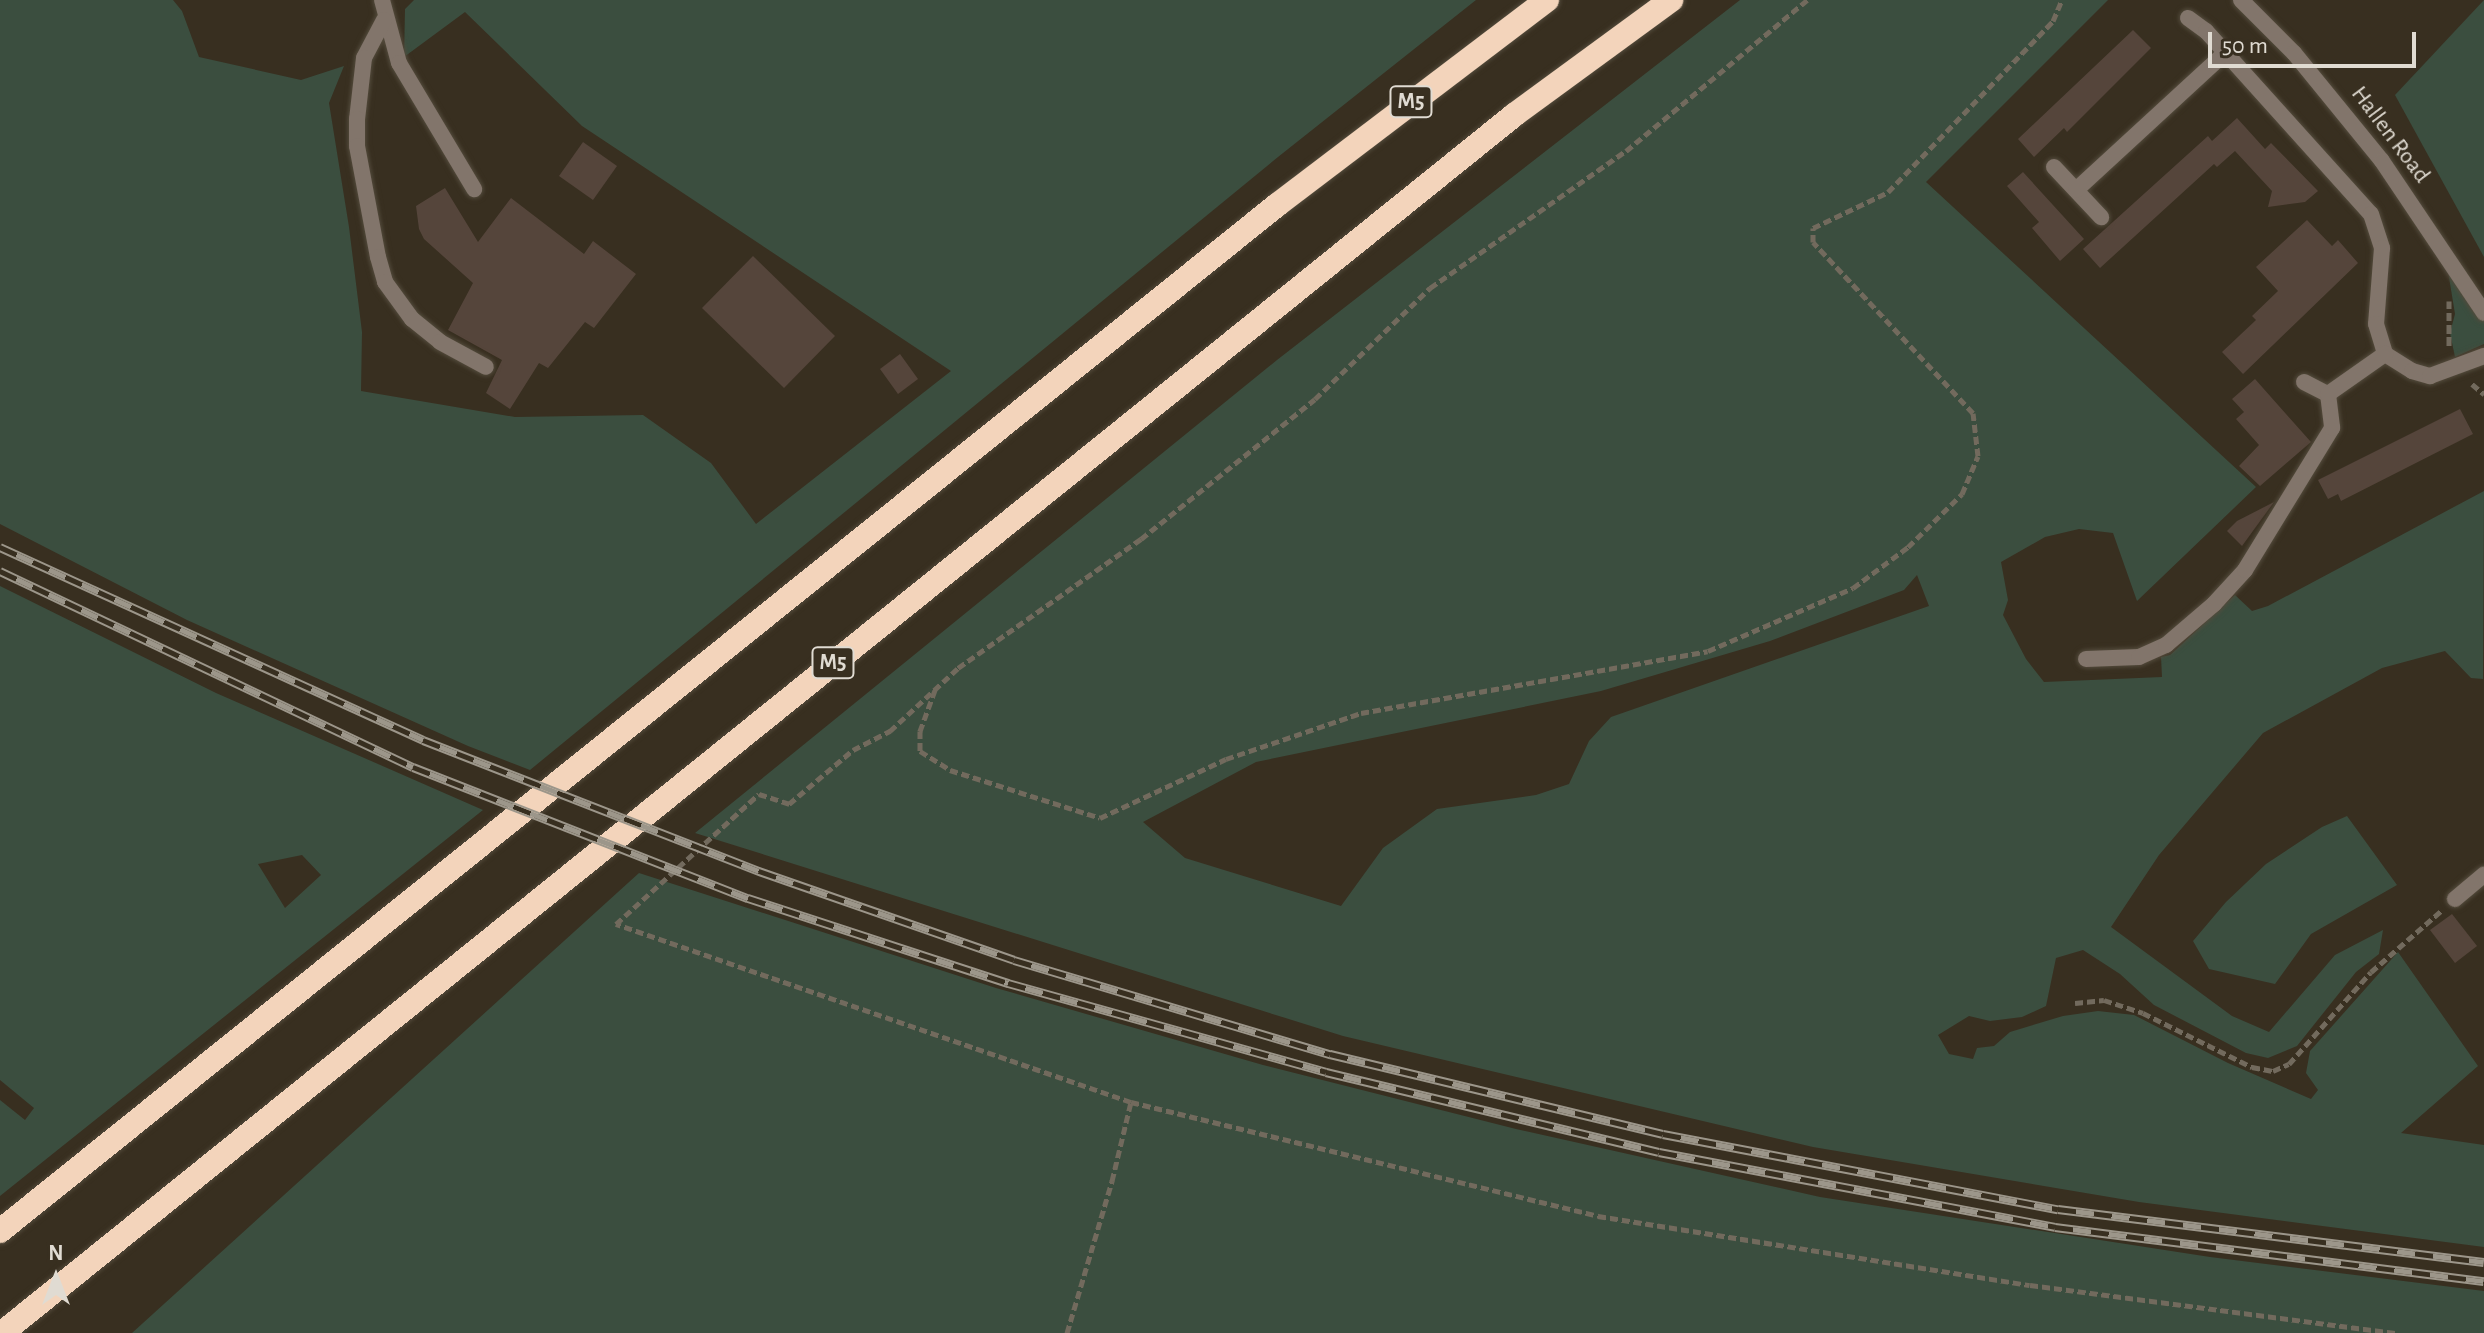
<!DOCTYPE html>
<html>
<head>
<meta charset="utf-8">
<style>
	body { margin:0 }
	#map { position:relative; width:2484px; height:1333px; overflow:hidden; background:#382f20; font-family:"Alegreya Sans",sans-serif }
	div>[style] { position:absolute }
	.green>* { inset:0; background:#3b4e3f }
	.building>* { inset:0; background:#55453b }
	.path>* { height:5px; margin-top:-2.5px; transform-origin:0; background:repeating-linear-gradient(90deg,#726a5d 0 8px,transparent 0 12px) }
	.roads { filter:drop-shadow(0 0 2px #534b3c) drop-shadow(0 0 2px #534b3c) }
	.service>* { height:16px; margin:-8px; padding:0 8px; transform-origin:8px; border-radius:8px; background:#82756b }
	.minor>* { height:16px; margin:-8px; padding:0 8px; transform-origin:8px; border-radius:8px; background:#82756b }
	.motorway>* { height:24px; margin:-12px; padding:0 12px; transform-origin:12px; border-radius:12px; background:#f3d4bb }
	.rail>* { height:9px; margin-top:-4.5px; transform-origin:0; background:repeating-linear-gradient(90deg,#382f20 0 18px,#9c968a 0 36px); box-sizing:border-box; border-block:2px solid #9c968a }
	span { translate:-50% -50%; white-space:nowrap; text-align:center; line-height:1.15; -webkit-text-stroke:6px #382f20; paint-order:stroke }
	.shield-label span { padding:2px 6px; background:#382f20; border:2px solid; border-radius:6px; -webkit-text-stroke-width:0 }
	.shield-label { font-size:22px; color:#e0dbd2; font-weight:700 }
	.street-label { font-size:24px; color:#e0dbd2 }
	.north { position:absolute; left:16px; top:1237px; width:80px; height:80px; -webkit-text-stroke:6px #382f20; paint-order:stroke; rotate:0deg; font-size:22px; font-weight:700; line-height:32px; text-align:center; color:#e0dbd2 }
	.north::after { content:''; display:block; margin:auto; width:28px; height:36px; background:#e0dbd2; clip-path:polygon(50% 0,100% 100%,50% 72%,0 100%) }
	.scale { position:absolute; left:2208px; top:32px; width:208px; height:36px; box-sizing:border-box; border:4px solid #e0dbd2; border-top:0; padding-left:10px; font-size:24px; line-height:28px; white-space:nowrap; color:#e0dbd2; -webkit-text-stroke:6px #382f20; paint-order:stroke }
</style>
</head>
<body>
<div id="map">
	<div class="green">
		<i style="clip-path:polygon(0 0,173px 0,182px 11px,199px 57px,301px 80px,344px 66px,329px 103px,349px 227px,362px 332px,361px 391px,515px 417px,643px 415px,711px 463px,756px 524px,951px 371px,582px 126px,465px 12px,404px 57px,405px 9px,414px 0,1476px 0,1278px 157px,530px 770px,468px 746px,187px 620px,0 524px)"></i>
		<i style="clip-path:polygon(evenodd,1740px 0,2108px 0,1926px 182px,2256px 487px,2137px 601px,2113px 533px,2079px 529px,2045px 537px,2001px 562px,2008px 600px,2003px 615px,2026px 659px,2044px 682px,2162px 677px,2161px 657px,2170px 655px,2235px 595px,2252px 611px,2268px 606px,2484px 491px,2483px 679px,2471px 678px,2445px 651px,2382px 668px,2263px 733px,2159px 855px,2111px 927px,2232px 1016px,2269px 1032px,2335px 955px,2383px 930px,2379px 954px,2356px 972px,2297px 1046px,2268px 1058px,2246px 1053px,2154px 1005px,2120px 974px,2083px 950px,2056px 958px,2046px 1006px,2022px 1017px,1990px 1021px,1969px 1016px,1938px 1035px,1949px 1054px,1973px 1059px,1977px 1048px,1994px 1046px,2010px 1032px,2063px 1016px,2098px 1011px,2134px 1015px,2228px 1063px,2311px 1099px,2318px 1090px,2306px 1073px,2310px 1051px,2398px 952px,2478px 1066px,2401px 1133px,2484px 1145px,2484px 1247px,2139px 1202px,1813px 1147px,1343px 1036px,695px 833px,1277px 360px,1740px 0,1917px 575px,1929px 606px,1611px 717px,1589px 741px,1569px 784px,1536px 795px,1437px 809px,1383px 848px,1341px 906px,1185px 858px,1143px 822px,1256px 762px,1601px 691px,1770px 641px,1904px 590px,1917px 575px)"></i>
		<i style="clip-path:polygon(2484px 0,2484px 257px,2395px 95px)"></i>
		<i style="clip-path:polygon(2447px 265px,2484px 321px,2484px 344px,2455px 357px,2450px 333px,2455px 314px)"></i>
		<i style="clip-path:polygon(evenodd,0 586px,216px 693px,483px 810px,0 1196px,0 1100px,25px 1120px,34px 1108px,0 1080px,0 586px,302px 855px,321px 875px,285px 908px,258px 864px,302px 855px)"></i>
		<i style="clip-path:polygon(2347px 816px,2397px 885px,2311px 934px,2275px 984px,2209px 969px,2193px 941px,2226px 902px,2266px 864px,2322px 827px)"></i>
		<i style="clip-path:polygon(639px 873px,996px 988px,1263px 1065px,1516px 1129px,1820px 1197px,2210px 1257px,2484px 1291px,2484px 1333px,132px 1333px)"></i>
	</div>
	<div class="building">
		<i style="clip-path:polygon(2133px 30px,2151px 48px,2067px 132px,2064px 128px,2034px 157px,2018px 139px)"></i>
		<i style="clip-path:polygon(2237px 118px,2265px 149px,2271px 143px,2318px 191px,2305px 202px,2268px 207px,2272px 191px,2235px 151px,2217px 167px,2214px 164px,2100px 268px,2083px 249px,2208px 136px,2212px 141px)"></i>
		<i style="clip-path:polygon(583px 142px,617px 166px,593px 200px,559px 176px)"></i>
		<i style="clip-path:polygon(2023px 172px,2084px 239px,2060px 261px,2032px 228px,2039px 222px,2007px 186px)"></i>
		<i style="clip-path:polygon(445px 188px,478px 242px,511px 198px,584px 254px,593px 241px,636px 274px,594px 328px,585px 322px,548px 368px,539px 363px,510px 409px,486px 393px,502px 360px,448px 330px,473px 283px,424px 239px,419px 229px,416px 206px)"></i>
		<i style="clip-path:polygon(2307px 220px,2332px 246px,2338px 240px,2358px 263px,2243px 374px,2222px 352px,2256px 320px,2252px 316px,2278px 291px,2256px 267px)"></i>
		<i style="clip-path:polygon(753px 256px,835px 336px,784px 388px,702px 308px)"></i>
		<i style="clip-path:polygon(900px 354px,918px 379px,898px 394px,880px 369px)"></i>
		<i style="clip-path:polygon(2255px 379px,2311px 442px,2260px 486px,2239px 466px,2259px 445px,2236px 419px,2244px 412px,2232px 399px)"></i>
		<i style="clip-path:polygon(2460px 409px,2473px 434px,2341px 501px,2338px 494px,2328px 499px,2318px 480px)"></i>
		<i style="clip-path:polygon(2274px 502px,2242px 546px,2227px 531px,2237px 521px)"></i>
		<i style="clip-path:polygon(2452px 914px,2477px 946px,2455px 963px,2430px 930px)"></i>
	</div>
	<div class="path">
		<i style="left:2449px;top:301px;width:45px;rotate:90deg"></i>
		<i style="left:2472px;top:384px;width:16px;rotate:40deg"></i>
		<i style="left:935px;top:690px;width:44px;rotate:110.1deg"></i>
		<i style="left:920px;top:731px;width:20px;rotate:90deg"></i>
		<i style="left:920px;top:751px;width:36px;rotate:32deg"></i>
		<i style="left:950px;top:770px;width:157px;rotate:17.7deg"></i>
		<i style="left:1100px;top:818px;width:139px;rotate:-25.1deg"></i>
		<i style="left:1226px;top:759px;width:143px;rotate:-18.8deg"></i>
		<i style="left:1361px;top:713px;width:352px;rotate:-10.1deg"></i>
		<i style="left:1708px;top:651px;width:158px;rotate:-23.5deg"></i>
		<i style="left:1853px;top:588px;width:69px;rotate:-36.7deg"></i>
		<i style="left:1908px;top:547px;width:76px;rotate:-44.5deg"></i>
		<i style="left:1962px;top:494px;width:41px;rotate:-67.2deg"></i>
		<i style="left:1978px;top:456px;width:43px;rotate:-96.6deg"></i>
		<i style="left:1973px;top:413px;width:234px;rotate:-133.1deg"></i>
		<i style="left:1813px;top:242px;width:14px;rotate:-90deg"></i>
		<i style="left:1813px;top:228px;width:83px;rotate:-25.6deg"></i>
		<i style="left:1888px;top:192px;width:238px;rotate:-46deg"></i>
		<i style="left:2053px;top:21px;width:23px;rotate:-67deg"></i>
		<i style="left:2075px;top:1003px;width:29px;rotate:-6deg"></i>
		<i style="left:2104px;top:1000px;width:41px;rotate:18.4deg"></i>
		<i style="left:2143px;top:1013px;width:122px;rotate:26.4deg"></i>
		<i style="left:2252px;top:1067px;width:21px;rotate:11deg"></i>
		<i style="left:2273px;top:1071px;width:17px;rotate:-24deg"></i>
		<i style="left:2289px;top:1064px;width:123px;rotate:-48.3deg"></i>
		<i style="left:2371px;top:972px;width:93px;rotate:-41.1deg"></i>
		<i style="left:1131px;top:1102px;width:481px;rotate:13.7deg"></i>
		<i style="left:1598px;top:1216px;width:437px;rotate:9.1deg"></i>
		<i style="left:2030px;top:1285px;width:368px;rotate:7.5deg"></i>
		<i style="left:1067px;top:1333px;width:159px;rotate:-73.5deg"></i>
		<i style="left:1112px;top:1181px;width:81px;rotate:-76.5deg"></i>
		<i style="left:1131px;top:1102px;width:545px;rotate:-160.93deg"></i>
		<i style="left:616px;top:924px;width:193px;rotate:-42.3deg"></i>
		<i style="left:759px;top:794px;width:32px;rotate:18deg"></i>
		<i style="left:789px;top:804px;width:84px;rotate:-40.2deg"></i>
		<i style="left:853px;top:750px;width:42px;rotate:-27.2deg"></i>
		<i style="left:890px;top:731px;width:93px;rotate:-42.8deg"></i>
		<i style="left:958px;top:668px;width:224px;rotate:-35.2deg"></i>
		<i style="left:1141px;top:539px;width:223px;rotate:-38.8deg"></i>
		<i style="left:1315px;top:399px;width:160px;rotate:-44deg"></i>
		<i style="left:1430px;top:288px;width:239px;rotate:-35deg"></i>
		<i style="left:1626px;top:151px;width:236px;rotate:-39.8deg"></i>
	</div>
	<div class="roads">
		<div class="service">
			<i style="left:382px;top:0;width:65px;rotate:74.9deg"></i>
			<i style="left:399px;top:63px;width:147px;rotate:59.2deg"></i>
			<i style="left:384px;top:20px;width:43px;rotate:117.8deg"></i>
			<i style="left:364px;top:58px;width:61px;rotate:96.5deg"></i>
			<i style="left:357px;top:119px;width:27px;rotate:90deg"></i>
			<i style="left:357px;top:146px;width:113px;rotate:79.3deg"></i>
			<i style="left:378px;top:257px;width:26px;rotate:74deg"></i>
			<i style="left:385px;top:282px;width:46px;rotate:53.9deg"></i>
			<i style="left:412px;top:319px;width:36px;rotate:39deg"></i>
			<i style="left:440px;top:342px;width:52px;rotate:28.5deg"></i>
			<i style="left:2086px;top:659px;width:53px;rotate:-2.2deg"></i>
			<i style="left:2139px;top:657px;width:30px;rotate:-24deg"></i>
			<i style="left:2166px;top:645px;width:63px;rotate:-40.5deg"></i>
			<i style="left:2214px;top:604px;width:46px;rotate:-47.6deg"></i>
			<i style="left:2245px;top:570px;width:167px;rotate:-58.5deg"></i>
		</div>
		<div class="minor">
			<i style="left:2241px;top:0;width:75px;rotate:45deg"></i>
			<i style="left:2294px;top:53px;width:139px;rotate:50.8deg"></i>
			<i style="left:2382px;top:161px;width:183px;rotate:56.1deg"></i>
			<i style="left:2188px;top:18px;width:22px;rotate:36deg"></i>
			<i style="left:2206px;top:31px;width:246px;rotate:48deg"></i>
			<i style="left:2371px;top:214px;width:36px;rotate:72deg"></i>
			<i style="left:2382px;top:248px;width:76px;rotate:94.5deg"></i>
			<i style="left:2376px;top:324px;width:31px;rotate:73deg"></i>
			<i style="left:2385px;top:354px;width:32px;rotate:32deg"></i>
			<i style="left:2412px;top:371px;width:19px;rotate:16deg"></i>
			<i style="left:2430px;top:376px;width:58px;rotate:-20.3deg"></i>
			<i style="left:2054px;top:167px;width:69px;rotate:46.8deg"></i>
			<i style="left:2076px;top:190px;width:204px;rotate:-42.6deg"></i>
			<i style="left:2304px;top:382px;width:27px;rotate:27deg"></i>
			<i style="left:2328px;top:394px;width:34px;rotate:83deg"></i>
			<i style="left:2328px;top:394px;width:70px;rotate:-35.1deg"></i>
			<i style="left:2455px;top:899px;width:38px;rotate:-40deg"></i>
		</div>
		<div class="motorway">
			<i style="left:0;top:1231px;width:1638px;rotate:-38.78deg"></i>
			<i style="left:1277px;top:205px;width:339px;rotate:-37.2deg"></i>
			<i style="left:2px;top:1333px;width:1942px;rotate:-38.85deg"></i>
			<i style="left:1514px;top:115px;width:195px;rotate:-36.2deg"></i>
		</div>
	</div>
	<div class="rail">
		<i style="left:0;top:547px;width:465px;rotate:24.5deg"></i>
		<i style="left:423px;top:740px;width:361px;rotate:21.3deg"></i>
		<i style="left:759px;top:871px;width:270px;rotate:19.2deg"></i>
		<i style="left:1014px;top:960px;width:330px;rotate:16.6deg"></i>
		<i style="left:1330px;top:1054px;width:342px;rotate:13.5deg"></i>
		<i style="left:1663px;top:1134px;width:402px;rotate:10.8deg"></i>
		<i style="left:2058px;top:1209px;width:429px;rotate:7.1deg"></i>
		<i style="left:0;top:571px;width:457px;rotate:25.4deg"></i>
		<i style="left:413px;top:767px;width:360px;rotate:21.4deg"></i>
		<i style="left:748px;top:898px;width:274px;rotate:18.1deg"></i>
		<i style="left:1008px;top:983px;width:330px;rotate:15.6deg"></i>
		<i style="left:1326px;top:1072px;width:342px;rotate:13.5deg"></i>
		<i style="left:1659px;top:1152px;width:403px;rotate:10.7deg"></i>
		<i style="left:2055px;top:1227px;width:432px;rotate:7.2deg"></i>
	</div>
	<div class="shield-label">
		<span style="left:1411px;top:102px">M5</span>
		<span style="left:833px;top:663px">M5</span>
	</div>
	<div class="street-label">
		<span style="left:2390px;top:135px;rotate:53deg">Hallen Road</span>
	</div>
	<div class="north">N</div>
	<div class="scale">50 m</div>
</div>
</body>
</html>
